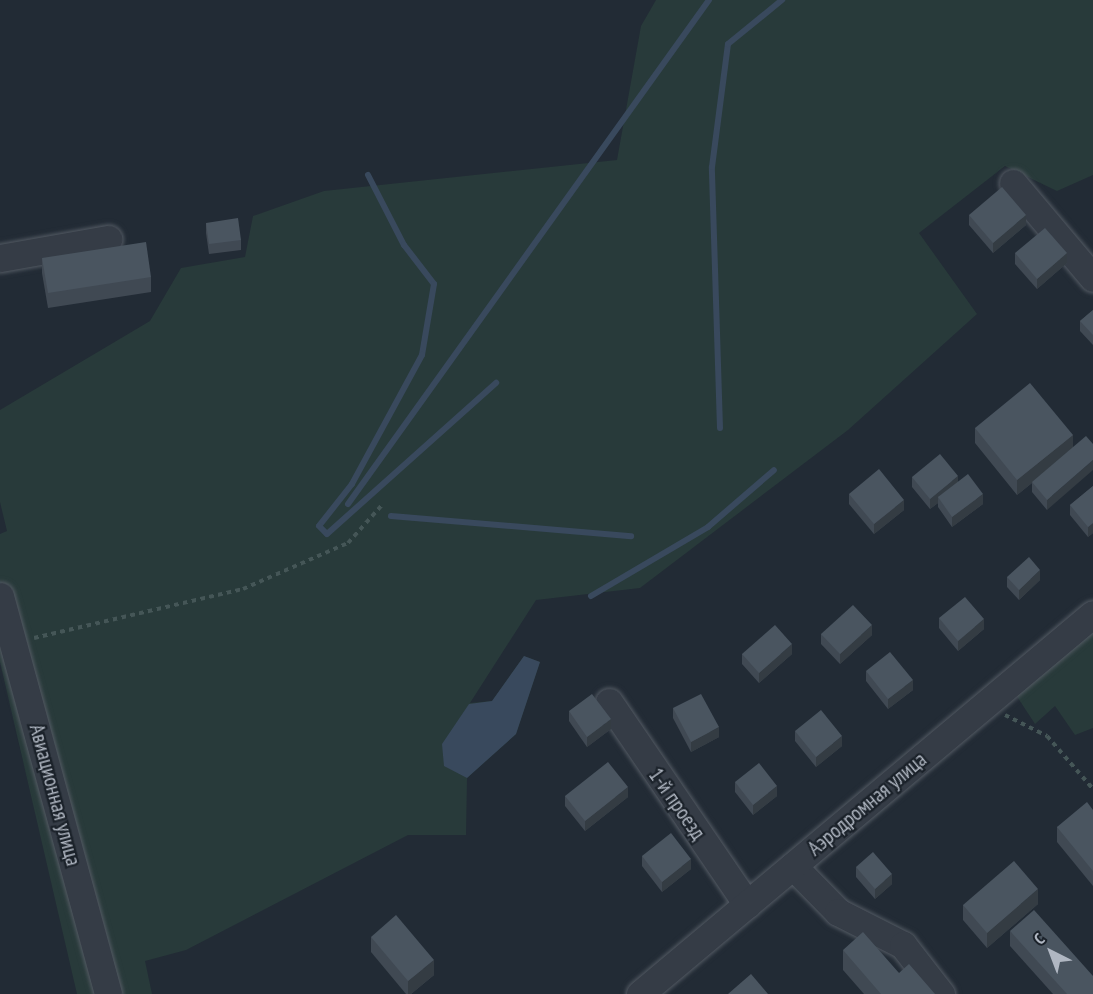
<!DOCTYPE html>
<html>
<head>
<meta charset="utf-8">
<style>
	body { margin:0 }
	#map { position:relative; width:1093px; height:994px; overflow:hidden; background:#222b35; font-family:"PT Sans Narrow",sans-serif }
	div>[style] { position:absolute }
	.green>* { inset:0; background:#283a3a }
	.water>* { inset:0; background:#39495d }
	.stream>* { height:6px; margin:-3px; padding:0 3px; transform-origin:3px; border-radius:3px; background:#39495d }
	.path>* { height:4px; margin-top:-2px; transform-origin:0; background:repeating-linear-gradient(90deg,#455657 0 4.5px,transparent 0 9px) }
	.roads { filter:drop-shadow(0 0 2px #535a63) drop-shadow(0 0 2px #535a63) }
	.minor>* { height:27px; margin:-13.5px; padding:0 13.5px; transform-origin:13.5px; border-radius:13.5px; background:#353c46 }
	.wall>* { inset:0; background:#404953 }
	.shaded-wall>* { inset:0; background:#343c43 }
	.building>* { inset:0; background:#4a5560 }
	span { translate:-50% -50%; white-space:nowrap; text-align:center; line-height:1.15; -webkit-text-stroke:4.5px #1b222a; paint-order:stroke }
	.street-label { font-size:21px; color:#b0b7c2 }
	.north { position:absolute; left:1021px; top:922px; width:60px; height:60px; -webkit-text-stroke:4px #1b222a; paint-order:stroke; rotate:318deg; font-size:16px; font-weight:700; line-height:24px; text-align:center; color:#b0b7c2 }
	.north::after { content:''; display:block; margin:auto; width:21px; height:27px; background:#b0b7c2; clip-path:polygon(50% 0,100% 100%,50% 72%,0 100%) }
</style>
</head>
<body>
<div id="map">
	<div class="green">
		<i style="clip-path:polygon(656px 0,1093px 0,1093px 175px,1057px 191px,1005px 166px,919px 233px,977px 314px,848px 430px,640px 588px,536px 600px,470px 703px,492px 701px,524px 656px,540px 662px,516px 734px,467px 778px,466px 835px,408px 835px,186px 950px,145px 961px,152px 994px,77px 994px,0 662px,0 534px,7px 531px,0 502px,0 410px,150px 321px,181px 268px,245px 257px,253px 216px,324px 191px,617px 160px,641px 26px)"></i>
		<i style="clip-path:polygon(1093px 620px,1093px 728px,1075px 735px,1055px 706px,1035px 724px,1012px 689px)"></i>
	</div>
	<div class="water">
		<i style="clip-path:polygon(524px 656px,540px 662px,516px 734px,467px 778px,444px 766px,442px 744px,469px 704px,492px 701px)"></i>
	</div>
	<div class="stream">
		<i style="left:368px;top:175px;width:79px;rotate:62.8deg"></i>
		<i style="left:404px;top:245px;width:49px;rotate:52.4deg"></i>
		<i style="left:434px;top:284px;width:72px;rotate:99.6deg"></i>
		<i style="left:422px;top:355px;width:147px;rotate:118.5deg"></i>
		<i style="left:352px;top:484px;width:53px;rotate:128.2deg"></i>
		<i style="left:319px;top:526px;width:11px;rotate:45deg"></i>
		<i style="left:327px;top:534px;width:227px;rotate:-41.8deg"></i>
		<i style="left:720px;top:428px;width:261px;rotate:-91.8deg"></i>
		<i style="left:712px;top:167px;width:124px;rotate:-82.6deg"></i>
		<i style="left:728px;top:44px;width:70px;rotate:-39.2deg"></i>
		<i style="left:348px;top:504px;width:620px;rotate:-54.39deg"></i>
		<i style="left:391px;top:516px;width:241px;rotate:4.8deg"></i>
		<i style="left:591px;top:596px;width:136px;rotate:-30.5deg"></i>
		<i style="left:708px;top:527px;width:87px;rotate:-40.8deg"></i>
	</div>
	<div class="path">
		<i style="left:34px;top:638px;width:215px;rotate:-13.2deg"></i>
		<i style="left:243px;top:589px;width:115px;rotate:-23.7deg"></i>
		<i style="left:348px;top:543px;width:51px;rotate:-48.2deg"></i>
		<i style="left:1005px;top:715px;width:47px;rotate:26.6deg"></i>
		<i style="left:1047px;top:736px;width:70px;rotate:49deg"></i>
	</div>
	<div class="roads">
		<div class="minor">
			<i style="left:1013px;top:183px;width:124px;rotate:49.9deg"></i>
			<i style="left:0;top:258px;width:110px;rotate:-10deg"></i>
			<i style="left:0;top:596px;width:412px;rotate:74.8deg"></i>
			<i style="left:609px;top:702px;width:245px;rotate:55.7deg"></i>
			<i style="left:793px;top:866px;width:64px;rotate:45.6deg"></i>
			<i style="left:838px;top:912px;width:73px;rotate:26.9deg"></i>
			<i style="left:903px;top:945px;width:62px;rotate:52.2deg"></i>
			<i style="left:640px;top:994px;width:591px;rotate:-39.99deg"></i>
		</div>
	</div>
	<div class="wall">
		<i style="clip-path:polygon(969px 215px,1026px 225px,993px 253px,969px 225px)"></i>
		<i style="clip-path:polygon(206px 223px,241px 240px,241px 250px,209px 254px,206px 233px)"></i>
		<i style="clip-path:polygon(1015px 253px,1067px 263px,1037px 289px,1015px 264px)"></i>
		<i style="clip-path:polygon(42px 258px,151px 277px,151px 292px,48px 308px,42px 273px)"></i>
		<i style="clip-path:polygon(1093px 310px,1093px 345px,1080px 331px,1080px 321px)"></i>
		<i style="clip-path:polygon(975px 428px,1073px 435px,1047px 510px,1032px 492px,1032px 483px,1017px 495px,975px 443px)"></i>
		<i style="clip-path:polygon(912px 477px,958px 482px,983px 504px,952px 527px,938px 507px,938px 503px,930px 509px,912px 487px)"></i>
		<i style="clip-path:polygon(1093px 486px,1093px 533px,1088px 537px,1070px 515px,1070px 505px)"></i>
		<i style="clip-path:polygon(849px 494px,904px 510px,874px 534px,849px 504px)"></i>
		<i style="clip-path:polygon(1007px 577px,1040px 580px,1019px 600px,1007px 587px)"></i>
		<i style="clip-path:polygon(939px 618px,984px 629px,958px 651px,939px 628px)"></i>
		<i style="clip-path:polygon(821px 634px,872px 635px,840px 664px,821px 644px)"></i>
		<i style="clip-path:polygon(742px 654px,792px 654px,759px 683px,742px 664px)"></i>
		<i style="clip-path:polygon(866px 671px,913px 690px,888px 709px,866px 681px)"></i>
		<i style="clip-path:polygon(673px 708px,719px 737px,691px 752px,673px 718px)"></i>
		<i style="clip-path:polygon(569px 711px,611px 729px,587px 747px,569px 721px)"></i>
		<i style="clip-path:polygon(795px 731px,842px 746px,816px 767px,795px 741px)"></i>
		<i style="clip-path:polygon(735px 782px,777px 796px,753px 815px,735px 792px)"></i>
		<i style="clip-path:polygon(565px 796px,628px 797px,585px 831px,565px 806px)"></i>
		<i style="clip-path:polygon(1093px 810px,1093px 886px,1057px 842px,1057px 827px)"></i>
		<i style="clip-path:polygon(642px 856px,691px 869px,662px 892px,642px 866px)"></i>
		<i style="clip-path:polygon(856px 867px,892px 884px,875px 899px,856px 877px)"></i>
		<i style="clip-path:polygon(1038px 904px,987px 948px,963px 920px,963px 905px)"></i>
		<i style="clip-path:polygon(1010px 931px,1093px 994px,1053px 994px,1010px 946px)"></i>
		<i style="clip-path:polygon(371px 937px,434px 975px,411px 994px,406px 994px,371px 952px)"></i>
		<i style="clip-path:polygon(843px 950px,899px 973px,935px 994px,864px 994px,843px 970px)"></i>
	</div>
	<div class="shaded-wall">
		<i style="clip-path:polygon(1026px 215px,1026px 225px,993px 253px,993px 243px)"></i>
		<i style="clip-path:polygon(1067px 253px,1067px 263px,1037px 289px,1037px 279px)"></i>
		<i style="clip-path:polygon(1073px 435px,1073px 450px,1017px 495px,1017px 480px)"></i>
		<i style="clip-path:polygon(1093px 460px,1093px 470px,1047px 510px,1047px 500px)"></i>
		<i style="clip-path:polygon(958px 476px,958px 486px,938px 497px,938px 503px,930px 509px,930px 499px)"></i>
		<i style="clip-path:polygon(983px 494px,983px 504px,952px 527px,952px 517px)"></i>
		<i style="clip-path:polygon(904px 500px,904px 510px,874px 534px,874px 524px)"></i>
		<i style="clip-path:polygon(1093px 523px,1093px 533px,1088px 537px,1088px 527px)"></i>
		<i style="clip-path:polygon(1040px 570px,1040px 580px,1019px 600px,1019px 590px)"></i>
		<i style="clip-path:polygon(984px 619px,984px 629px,958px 651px,958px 641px)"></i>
		<i style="clip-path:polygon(872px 625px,872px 635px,840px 664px,840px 654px)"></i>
		<i style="clip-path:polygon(792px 644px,792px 654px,759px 683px,759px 673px)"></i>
		<i style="clip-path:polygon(913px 680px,913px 690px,888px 709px,888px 699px)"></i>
		<i style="clip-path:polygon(611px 719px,611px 729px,587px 747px,587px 737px)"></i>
		<i style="clip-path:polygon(719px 727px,719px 737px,691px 752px,691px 742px)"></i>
		<i style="clip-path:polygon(842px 736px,842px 746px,816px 767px,816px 757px)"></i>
		<i style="clip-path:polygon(777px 786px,777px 796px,753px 815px,753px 805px)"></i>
		<i style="clip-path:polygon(628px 787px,628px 797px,585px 831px,585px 821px)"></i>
		<i style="clip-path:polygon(691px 859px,691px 869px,662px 892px,662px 882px)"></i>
		<i style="clip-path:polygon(892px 874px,892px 884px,875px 899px,875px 889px)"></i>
		<i style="clip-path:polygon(1038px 889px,1038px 904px,987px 948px,987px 933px)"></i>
		<i style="clip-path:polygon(434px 960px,434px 975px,411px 994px,408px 994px,408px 981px)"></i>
	</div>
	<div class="building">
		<i style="clip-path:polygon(1002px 187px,1026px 215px,993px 243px,969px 215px)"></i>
		<i style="clip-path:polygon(238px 218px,241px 240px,209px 244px,206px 223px)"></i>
		<i style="clip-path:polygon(1045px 228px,1067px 253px,1037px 279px,1015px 253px)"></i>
		<i style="clip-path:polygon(146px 242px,151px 277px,48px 293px,42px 258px)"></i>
		<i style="clip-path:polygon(1093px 310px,1093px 335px,1080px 321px)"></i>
		<i style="clip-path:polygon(1030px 383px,1073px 435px,1017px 480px,975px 428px)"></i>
		<i style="clip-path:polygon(1086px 436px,1093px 444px,1093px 460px,1047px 500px,1032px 482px)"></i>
		<i style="clip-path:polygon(940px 454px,958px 476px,930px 499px,912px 477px)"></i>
		<i style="clip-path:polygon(879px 469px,904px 500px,874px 524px,849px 494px)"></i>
		<i style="clip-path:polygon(968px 474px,983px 494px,952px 517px,938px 497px)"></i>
		<i style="clip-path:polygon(1093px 486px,1093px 523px,1088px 527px,1070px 505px)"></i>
		<i style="clip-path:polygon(1029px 557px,1040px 570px,1019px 590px,1007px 577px)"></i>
		<i style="clip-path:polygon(965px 597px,984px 619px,958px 641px,939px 618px)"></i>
		<i style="clip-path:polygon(853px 605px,872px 625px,840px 654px,821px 634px)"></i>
		<i style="clip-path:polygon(775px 625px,792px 644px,759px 673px,742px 654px)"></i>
		<i style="clip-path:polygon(890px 652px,913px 680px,888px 699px,866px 671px)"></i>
		<i style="clip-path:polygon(592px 694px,611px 719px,587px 737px,569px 711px)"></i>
		<i style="clip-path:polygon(701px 694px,719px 727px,691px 742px,673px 708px)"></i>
		<i style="clip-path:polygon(821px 710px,842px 736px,816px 757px,795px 731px)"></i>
		<i style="clip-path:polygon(608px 762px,628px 787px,585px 821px,565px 796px)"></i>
		<i style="clip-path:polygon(759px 763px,777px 786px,753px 805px,735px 782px)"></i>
		<i style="clip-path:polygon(1087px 802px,1093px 810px,1093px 871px,1057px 827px)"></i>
		<i style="clip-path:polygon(671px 833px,691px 859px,662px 882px,642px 856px)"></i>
		<i style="clip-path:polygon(873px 852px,892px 874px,875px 889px,856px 867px)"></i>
		<i style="clip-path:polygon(1014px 861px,1038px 889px,987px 933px,963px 905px)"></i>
		<i style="clip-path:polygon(1034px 910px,1093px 976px,1093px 994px,1067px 994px,1010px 931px)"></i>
		<i style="clip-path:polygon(396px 915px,434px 960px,408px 981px,371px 937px)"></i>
		<i style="clip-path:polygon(863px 932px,899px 973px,909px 964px,935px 994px,881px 994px,843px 950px)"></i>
		<i style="clip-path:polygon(751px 974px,768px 994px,728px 994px)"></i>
	</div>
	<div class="street-label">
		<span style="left:55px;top:795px;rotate:75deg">Авиационная улица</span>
		<span style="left:677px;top:804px;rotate:55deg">1-й проезд</span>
		<span style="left:867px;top:804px;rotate:-40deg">Аэродромная улица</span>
	</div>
	<div class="north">С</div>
</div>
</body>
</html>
